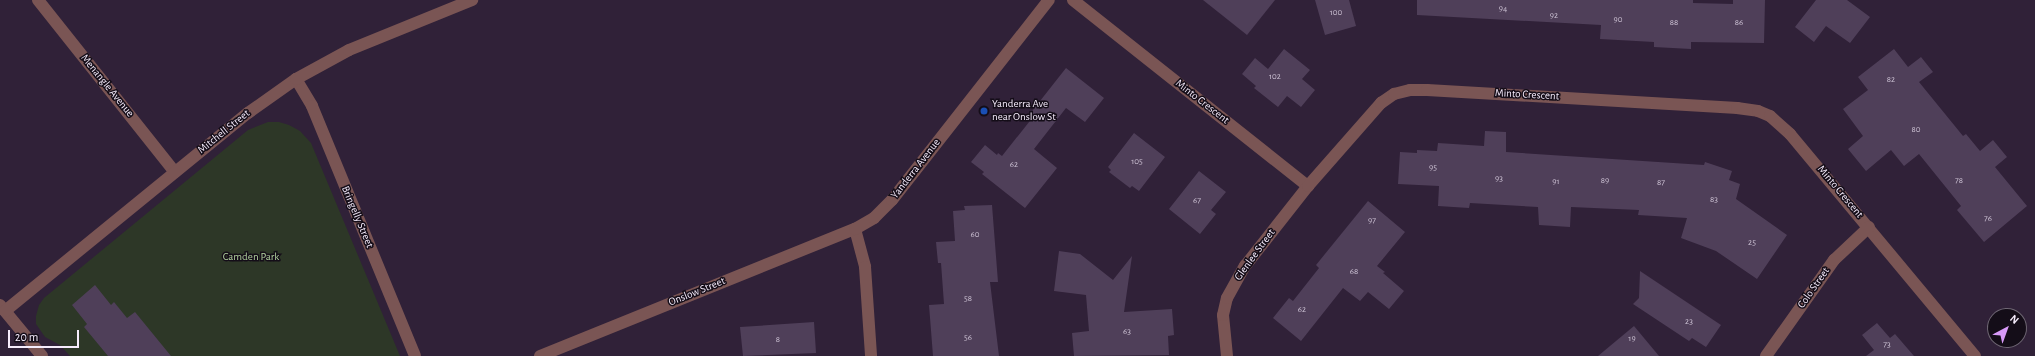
<!DOCTYPE html>
<html>
<head>
<meta charset="utf-8">
<style>
	body { margin:0 }
	#map { position:relative; width:2035px; height:356px; overflow:hidden; background:#302138; font-family:"Alegreya Sans",sans-serif }
	div>[style] { position:absolute }
	.green>* { inset:0; background:#2d3727 }
	.building>* { inset:0; background:#4f3f59 }
	.street>* { height:12px; margin:-6px; padding:0 6px; transform-origin:6px; border-radius:6px; background:#7a5554 }
	.dots>* { width:11px; height:11px; translate:-50% -50%; box-sizing:border-box; border:2px solid #140d18; border-radius:50% }
	span { translate:-50% -50%; white-space:nowrap; text-align:center; line-height:1.15; -webkit-text-stroke:3px #140d18; paint-order:stroke }
	.number-label { font-size:9px; color:#ccc1d3 }
	.number-label span { -webkit-text-stroke-width:0 }
	.street-label { font-size:11px; color:#f6ecfc }
	.poi-label { font-size:11px; color:#f6ecfc }
	.left { translate:0 -50%; text-align:left }
	.park-label { font-size:11px; color:#b2d29f }
	.north { position:absolute; left:1987px; top:308px; width:40px; height:40px; box-sizing:border-box; background:#140d18; border:1px solid #6e6673; border-radius:50%; rotate:41deg; font-size:11px; font-weight:700; line-height:16px; text-align:center; color:#f6ecfc }
	.north::after { content:''; display:block; margin:auto; width:14px; height:18px; background:#d89af8; clip-path:polygon(50% 0,100% 100%,50% 72%,0 100%) }
	.scale { position:absolute; left:8px; top:330px; width:71px; height:18px; box-sizing:border-box; border:2px solid #f6ecfc; border-top:0; padding-left:5px; font-size:12px; line-height:14px; white-space:nowrap; color:#f6ecfc; -webkit-text-stroke:3px #140d18; paint-order:stroke }
</style>
</head>
<body>
<div id="map">
	<div class="green">
		<i style="clip-path:polygon(268px 122px,279px 122px,289px 125px,300px 131px,311px 143px,400px 356px,70px 356px,60px 345px,45px 337px,36px 324px,36px 316px,39px 305px,44px 298px,248px 130px)"></i>
	</div>
	<div class="building">
		<i style="clip-path:polygon(1203px 0,1275px 0,1247px 35px)"></i>
		<i style="clip-path:polygon(1315px 0,1349px 0,1356px 26px,1325px 35px)"></i>
		<i style="clip-path:polygon(1417px 0,1693px 0,1693px 3px,1733px 4px,1733px 0,1765px 0,1764px 43px,1691px 42px,1691px 49px,1654px 47px,1654px 42px,1600px 39px,1601px 25px,1417px 15px)"></i>
		<i style="clip-path:polygon(1816px 0,1847px 0,1870px 17px,1850px 43px,1826px 26px,1814px 42px,1795px 27px)"></i>
		<i style="clip-path:polygon(1284px 49px,1310px 70px,1302px 79px,1315px 90px,1301px 107px,1287px 96px,1278px 107px,1254px 88px,1256px 86px,1242px 74px,1255px 58px,1268px 69px)"></i>
		<i style="clip-path:polygon(1894px 49px,1908px 67px,1921px 57px,1933px 72px,1919px 82px,1963px 136px,1966px 134px,1980px 151px,1993px 140px,2007px 157px,1995px 167px,2027px 206px,1984px 242px,1957px 210px,1961px 206px,1919px 154px,1904px 166px,1891px 150px,1866px 171px,1848px 149px,1863px 136px,1843px 109px,1868px 90px,1858px 77px)"></i>
		<i style="clip-path:polygon(1066px 68px,1104px 98px,1085px 122px,1066px 108px,1034px 149px,1057px 168px,1025px 208px,982px 174px,984px 172px,971px 162px,985px 145px,997px 155px,998px 153px,1002px 156px,1033px 117px,1029px 115px)"></i>
		<i style="clip-path:polygon(1485px 131px,1506px 132px,1506px 152px,1704px 165px,1705px 162px,1732px 171px,1729px 180px,1740px 184px,1736px 199px,1787px 235px,1757px 279px,1716px 251px,1681px 238px,1687px 218px,1638px 215px,1639px 210px,1571px 207px,1570px 227px,1539px 225px,1538px 207px,1470px 203px,1469px 208px,1438px 206px,1439px 186px,1398px 184px,1400px 152px,1417px 153px,1417px 150px,1437px 151px,1438px 143px,1484px 146px)"></i>
		<i style="clip-path:polygon(1134px 133px,1165px 157px,1139px 191px,1132px 186px,1130px 188px,1109px 172px,1111px 170px,1108px 167px)"></i>
		<i style="clip-path:polygon(1199px 171px,1226px 192px,1211px 210px,1216px 214px,1200px 234px,1169px 209px)"></i>
		<i style="clip-path:polygon(1368px 201px,1405px 232px,1377px 266px,1385px 272px,1383px 273px,1404px 291px,1389px 309px,1368px 292px,1360px 301px,1343px 288px,1301px 341px,1273px 318px,1289px 298px,1293px 301px,1319px 268px,1316px 265px)"></i>
		<i style="clip-path:polygon(992px 205px,998px 282px,990px 282px,999px 356px,933px 356px,929px 305px,944px 304px,941px 263px,938px 263px,936px 242px,955px 241px,953px 211px,965px 210px,964px 206px)"></i>
		<i style="clip-path:polygon(1059px 251px,1080px 254px,1113px 280px,1132px 256px,1124px 312px,1172px 309px,1174px 335px,1168px 336px,1169px 355px,1074px 356px,1072px 333px,1089px 331px,1086px 295px,1054px 291px)"></i>
		<i style="clip-path:polygon(1640px 271px,1721px 325px,1706px 347px,1692px 338px,1689px 341px,1633px 304px,1639px 298px)"></i>
		<i style="clip-path:polygon(95px 285px,111px 305px,114px 302px,127px 318px,135px 312px,171px 356px,108px 356px,84px 327px,87px 324px,72px 305px)"></i>
		<i style="clip-path:polygon(814px 322px,816px 353px,743px 356px,740px 327px)"></i>
		<i style="clip-path:polygon(1877px 323px,1890px 338px,1895px 334px,1914px 356px,1866px 356px,1874px 350px,1862px 335px)"></i>
		<i style="clip-path:polygon(1634px 326px,1659px 356px,1598px 356px)"></i>
	</div>
	<div class="street">
		<i style="left:38px;top:0;width:220px;rotate:51.5deg"></i>
		<i style="left:1073px;top:0;width:300px;rotate:38.4deg"></i>
		<i style="left:296px;top:79px;width:31px;rotate:59deg"></i>
		<i style="left:312px;top:106px;width:270px;rotate:67.6deg"></i>
		<i style="left:855px;top:229px;width:39px;rotate:75deg"></i>
		<i style="left:865px;top:267px;width:89px;rotate:86.1deg"></i>
		<i style="left:0;top:305px;width:66px;rotate:50.5deg"></i>
		<i style="left:5px;top:311px;width:313px;rotate:-39.2deg"></i>
		<i style="left:248px;top:113px;width:59px;rotate:-35.3deg"></i>
		<i style="left:296px;top:79px;width:60px;rotate:-28.7deg"></i>
		<i style="left:349px;top:50px;width:133px;rotate:-22.1deg"></i>
		<i style="left:540px;top:356px;width:340px;rotate:-22deg"></i>
		<i style="left:855px;top:229px;width:22px;rotate:-30deg"></i>
		<i style="left:874px;top:218px;width:25px;rotate:-45deg"></i>
		<i style="left:892px;top:200px;width:254px;rotate:-51.9deg"></i>
		<i style="left:1227px;top:356px;width:41px;rotate:-95.6deg"></i>
		<i style="left:1223px;top:315px;width:17px;rotate:-77deg"></i>
		<i style="left:1227px;top:298px;width:37px;rotate:-61deg"></i>
		<i style="left:1245px;top:266px;width:102px;rotate:-51.8deg"></i>
		<i style="left:1308px;top:186px;width:111px;rotate:-48.7deg"></i>
		<i style="left:1381px;top:103px;width:16px;rotate:-35deg"></i>
		<i style="left:1394px;top:94px;width:16px;rotate:-14deg"></i>
		<i style="left:1410px;top:90px;width:17px"></i>
		<i style="left:1427px;top:90px;width:311px;rotate:3.3deg"></i>
		<i style="left:1737px;top:108px;width:21px;rotate:8deg"></i>
		<i style="left:1758px;top:111px;width:13px;rotate:23deg"></i>
		<i style="left:1770px;top:116px;width:27px;rotate:42deg"></i>
		<i style="left:1790px;top:134px;width:289px;rotate:50.2deg"></i>
		<i style="left:1766px;top:356px;width:118px;rotate:-54.7deg"></i>
		<i style="left:1834px;top:260px;width:48px;rotate:-43.3deg"></i>
	</div>
	<div class="dots">
		<i style="left:984px;top:111px;background:#1a4fb4"></i>
	</div>
	<div class="number-label">
		<span style="left:1503px;top:9px">94</span>
		<span style="left:1336px;top:13px">100</span>
		<span style="left:1554px;top:16px">92</span>
		<span style="left:1618px;top:20px">90</span>
		<span style="left:1674px;top:23px">88</span>
		<span style="left:1739px;top:23px">86</span>
		<span style="left:1275px;top:77px">102</span>
		<span style="left:1891px;top:80px">82</span>
		<span style="left:1916px;top:130px">80</span>
		<span style="left:1137px;top:162px">105</span>
		<span style="left:1014px;top:165px">62</span>
		<span style="left:1433px;top:168px">95</span>
		<span style="left:1499px;top:179px">93</span>
		<span style="left:1605px;top:181px">89</span>
		<span style="left:1959px;top:181px">78</span>
		<span style="left:1556px;top:182px">91</span>
		<span style="left:1661px;top:183px">87</span>
		<span style="left:1714px;top:200px">83</span>
		<span style="left:1197px;top:201px">67</span>
		<span style="left:1988px;top:219px">76</span>
		<span style="left:1372px;top:221px">97</span>
		<span style="left:975px;top:235px">60</span>
		<span style="left:1752px;top:243px">25</span>
		<span style="left:1354px;top:272px">68</span>
		<span style="left:968px;top:299px">58</span>
		<span style="left:1302px;top:310px">62</span>
		<span style="left:1689px;top:322px">23</span>
		<span style="left:1127px;top:332px">63</span>
		<span style="left:968px;top:338px">56</span>
		<span style="left:1632px;top:339px">19</span>
		<span style="left:778px;top:340px">8</span>
		<span style="left:1887px;top:345px">73</span>
	</div>
	<div class="street-label">
		<span style="left:107px;top:86px;rotate:51deg">Menangle Avenue</span>
		<span style="left:1527px;top:95px;rotate:3deg">Minto Crescent</span>
		<span style="left:1202px;top:102px;rotate:38deg">Minto Crescent</span>
		<span style="left:224px;top:132px;rotate:-39deg">Mitchell Street</span>
		<span style="left:916px;top:169px;rotate:-52deg">Yanderra Avenue</span>
		<span style="left:1840px;top:192px;rotate:50deg">Minto Crescent</span>
		<span style="left:357px;top:217px;rotate:67deg">Bringelly Street</span>
		<span style="left:1255px;top:255px;rotate:-54deg">Glenlee Street</span>
		<span style="left:1814px;top:288px;rotate:-55deg">Colo Street</span>
		<span style="left:697px;top:292px;rotate:-22deg">Onslow Street</span>
	</div>
	<div class="poi-label">
		<span class="left" style="left:992px;top:111px">Yanderra Ave<br>near Onslow St</span>
	</div>
	<div class="park-label">
		<span style="left:251px;top:257px">Camden Park</span>
	</div>
	<div class="north">N</div>
	<div class="scale">20 m</div>
</div>
</body>
</html>
